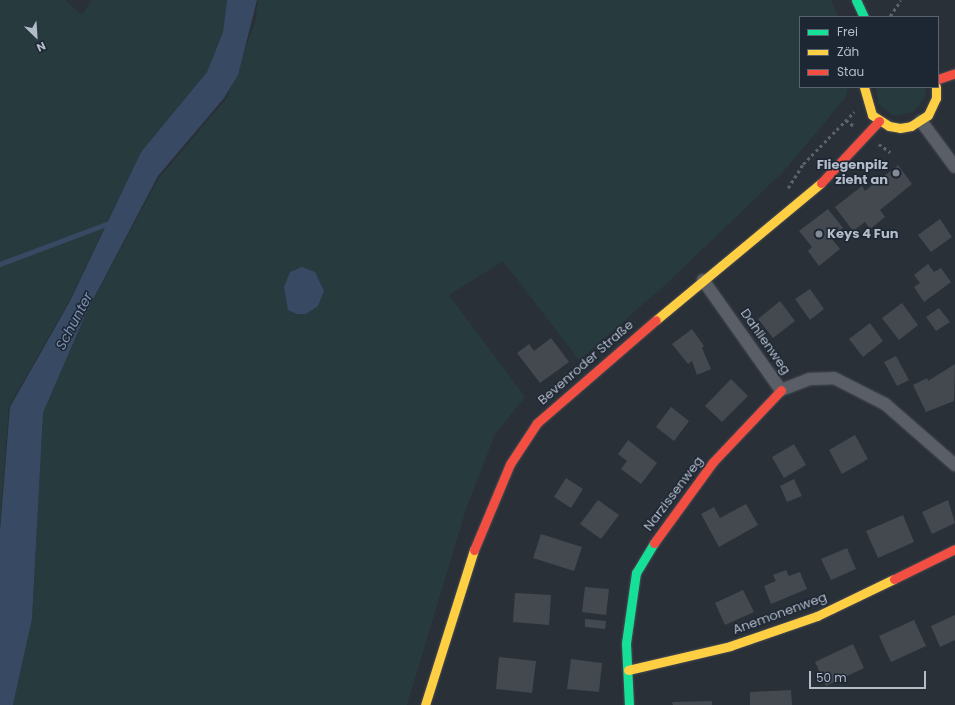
<!DOCTYPE html>
<html>
<head>
<meta charset="utf-8">
<style>
	body { margin:0 }
	#map { position:relative; width:955px; height:705px; overflow:hidden; background:#2a3038; font-family:Poppins,sans-serif }
	div>[style] { position:absolute }
	.green>* { inset:0; background:#273a3e }
	.water>* { inset:0; background:#384963 }
	.stream>* { height:4.5px; margin:-2.25px; padding:0 2.25px; transform-origin:2.25px; border-radius:2.25px; background:#384963 }
	.building>* { inset:0; background:#444950 }
	.path>* { height:2.5px; margin-top:-1.25px; transform-origin:0; background:repeating-linear-gradient(90deg,#5d636a 0 3px,transparent 0 6px) }
	.roads { filter:drop-shadow(0 0 1px #484c53) drop-shadow(0 0 1px #484c53) }
	.street>* { height:12px; margin:-6px; padding:0 6px; transform-origin:6px; border-radius:6px; background:#5a5e66 }
	.fast>* { height:9px; margin:-4.5px; padding:0 4.5px; transform-origin:4.5px; border-radius:4.5px; background:#16e098 }
	.slow>* { height:9px; margin:-4.5px; padding:0 4.5px; transform-origin:4.5px; border-radius:4.5px; background:#ffcf43 }
	.jam>* { height:9px; margin:-4.5px; padding:0 4.5px; transform-origin:4.5px; border-radius:4.5px; background:#f24e42 }
	.dots>* { width:11px; height:11px; translate:-50% -50%; box-sizing:border-box; border:2px solid #1d2633; border-radius:50% }
	span { translate:-50% -50%; white-space:nowrap; text-align:center; line-height:1.15; -webkit-text-stroke:3px #1d2633; paint-order:stroke }
	.poi-label { font-size:13px; color:#b4bcc9; font-weight:700 }
	.right { translate:-100% -50%; text-align:right }
	.left { translate:0 -50%; text-align:left }
	.street-label { font-size:13px; color:#b4bcc9 }
	.water-label { font-size:14px; color:#7c92b1; font-style:italic }
	.legend { position:absolute; left:799px; top:16px; width:140px; height:72px; box-sizing:border-box; background:#1d2633; border:1px solid #59626f; margin:0; padding:5px 7px; list-style:none; font-size:12px; color:#b4bcc9 }
	.legend li { display:flex; align-items:center; gap:8px; height:20px }
	.legend b { width:20px; border:1px solid #59626f }
	.north { position:absolute; left:16px; top:16px; width:40px; height:40px; -webkit-text-stroke:3px #1d2633; paint-order:stroke; rotate:155deg; font-size:11px; font-weight:700; line-height:16px; text-align:center; color:#b4bcc9 }
	.north::after { content:''; display:block; margin:auto; width:14px; height:18px; background:#b4bcc9; clip-path:polygon(50% 0,100% 100%,50% 72%,0 100%) }
	.scale { position:absolute; left:809px; top:671px; width:117px; height:18px; box-sizing:border-box; border:2px solid #b4bcc9; border-top:0; padding-left:5px; font-size:12px; line-height:14px; white-space:nowrap; color:#b4bcc9; -webkit-text-stroke:3px #1d2633; paint-order:stroke }
</style>
</head>
<body>
<div id="map">
	<div class="green">
		<i style="clip-path:polygon(0 0,65px 0,82px 15px,92px 0,227px 0,223px 32px,207px 72px,141px 152px,70px 299px,9px 406px,0 522px)"></i>
		<i style="clip-path:polygon(258px 0,831px 0,838px 17px,800px 17px,800px 87px,848px 87px,846px 97px,783px 172px,664px 286px,579px 360px,503px 261px,449px 295px,525px 397px,495px 434px,466px 509px,407px 705px,13px 705px,32px 619px,43px 413px,87px 311px,159px 178px,227px 98px,255px 22px)"></i>
		<i style="clip-path:polygon(876px 87px,925px 87px,926px 95px,914px 112px,894px 116px,878px 104px)"></i>
	</div>
	<div class="water">
		<i style="clip-path:polygon(227px 0,257px 0,238px 75px,224px 98px,158px 176px,87px 311px,43px 413px,32px 619px,13px 705px,0 705px,0 531px,10px 407px,70px 301px,141px 152px,207px 72px,223px 32px)"></i>
		<i style="clip-path:polygon(302px 267px,315px 272px,324px 291px,318px 306px,306px 314px,297px 314px,288px 310px,284px 287px,290px 272px)"></i>
	</div>
	<div class="stream">
		<i style="left:0;top:264px;width:116px;rotate:-20.6deg"></i>
	</div>
	<div class="building">
		<i style="clip-path:polygon(898px 165px,912px 184px,880px 210px,885px 217px,870px 229px,865px 222px,853px 231px,835px 207px,862px 186px,865px 191px)"></i>
		<i style="clip-path:polygon(828px 209px,843px 228px,831px 238px,840px 249px,819px 266px,808px 251px,812px 247px,799px 231px)"></i>
		<i style="clip-path:polygon(940px 219px,952px 237px,931px 252px,918px 235px)"></i>
		<i style="clip-path:polygon(928px 264px,934px 272px,941px 268px,951px 282px,924px 302px,914px 287px,920px 283px,914px 275px)"></i>
		<i style="clip-path:polygon(810px 289px,824px 309px,810px 320px,795px 299px)"></i>
		<i style="clip-path:polygon(780px 301px,795px 321px,773px 338px,758px 319px)"></i>
		<i style="clip-path:polygon(902px 303px,918px 325px,899px 340px,882px 318px)"></i>
		<i style="clip-path:polygon(939px 308px,950px 322px,936px 331px,926px 317px)"></i>
		<i style="clip-path:polygon(870px 323px,883px 341px,863px 357px,849px 339px)"></i>
		<i style="clip-path:polygon(692px 329px,704px 346px,702px 348px,711px 369px,697px 375px,692px 361px,688px 364px,672px 344px)"></i>
		<i style="clip-path:polygon(551px 338px,569px 362px,540px 383px,517px 353px,529px 344px,534px 351px)"></i>
		<i style="clip-path:polygon(896px 356px,909px 380px,897px 386px,884px 362px)"></i>
		<i style="clip-path:polygon(955px 364px,954px 401px,926px 412px,913px 385px,927px 378px,928px 381px)"></i>
		<i style="clip-path:polygon(731px 379px,748px 396px,722px 422px,705px 406px)"></i>
		<i style="clip-path:polygon(671px 407px,689px 421px,674px 441px,656px 427px)"></i>
		<i style="clip-path:polygon(855px 435px,868px 459px,842px 474px,829px 450px)"></i>
		<i style="clip-path:polygon(628px 440px,657px 463px,641px 484px,621px 469px,627px 461px,618px 454px)"></i>
		<i style="clip-path:polygon(794px 444px,806px 465px,784px 478px,772px 457px)"></i>
		<i style="clip-path:polygon(566px 478px,583px 489px,571px 508px,554px 497px)"></i>
		<i style="clip-path:polygon(794px 479px,802px 496px,787px 502px,780px 486px)"></i>
		<i style="clip-path:polygon(598px 500px,619px 515px,601px 539px,580px 524px)"></i>
		<i style="clip-path:polygon(948px 500px,955px 523px,932px 534px,922px 512px)"></i>
		<i style="clip-path:polygon(746px 504px,758px 525px,719px 547px,701px 514px,714px 507px,720px 518px)"></i>
		<i style="clip-path:polygon(903px 515px,914px 542px,878px 558px,866px 531px)"></i>
		<i style="clip-path:polygon(541px 534px,582px 547px,574px 571px,533px 558px)"></i>
		<i style="clip-path:polygon(847px 548px,856px 569px,831px 580px,821px 559px)"></i>
		<i style="clip-path:polygon(786px 570px,789px 576px,800px 572px,807px 589px,771px 604px,764px 586px,776px 581px,773px 575px)"></i>
		<i style="clip-path:polygon(585px 587px,609px 589px,606px 615px,582px 612px)"></i>
		<i style="clip-path:polygon(743px 590px,754px 612px,725px 625px,715px 603px)"></i>
		<i style="clip-path:polygon(515px 593px,551px 595px,549px 625px,513px 622px)"></i>
		<i style="clip-path:polygon(955px 615px,955px 640px,940px 647px,931px 626px)"></i>
		<i style="clip-path:polygon(585px 619px,606px 621px,605px 629px,585px 627px)"></i>
		<i style="clip-path:polygon(914px 620px,926px 646px,891px 662px,879px 636px)"></i>
		<i style="clip-path:polygon(853px 644px,864px 668px,826px 686px,815px 662px)"></i>
		<i style="clip-path:polygon(499px 657px,536px 661px,532px 693px,496px 689px)"></i>
		<i style="clip-path:polygon(571px 659px,602px 663px,599px 692px,567px 689px)"></i>
		<i style="clip-path:polygon(791px 690px,792px 705px,750px 705px,750px 692px)"></i>
		<i style="clip-path:polygon(712px 701px,712px 705px,673px 705px,672px 702px)"></i>
	</div>
	<div class="path">
		<i style="left:890px;top:16px;width:19px;rotate:-55deg"></i>
		<i style="left:846px;top:120px;width:10px;rotate:37deg"></i>
		<i style="left:879px;top:144px;width:14px;rotate:36deg"></i>
		<i style="left:788px;top:188px;width:28px;rotate:-58deg"></i>
		<i style="left:803px;top:164px;width:73px;rotate:-45.6deg"></i>
	</div>
	<div class="roads">
		<div class="street">
			<i style="left:921px;top:121px;width:57px;rotate:53.5deg"></i>
			<i style="left:703px;top:280px;width:135px;rotate:54.7deg"></i>
			<i style="left:781px;top:390px;width:31px;rotate:-21deg"></i>
			<i style="left:810px;top:379px;width:24px;rotate:-2deg"></i>
			<i style="left:834px;top:378px;width:57px;rotate:27deg"></i>
			<i style="left:885px;top:404px;width:93px;rotate:41.1deg"></i>
		</div>
		<div class="fast">
			<i style="left:856px;top:0;width:19px;rotate:65deg"></i>
			<i style="left:629px;top:705px;width:62px;rotate:-92.8deg"></i>
			<i style="left:626px;top:643px;width:71px;rotate:-81.9deg"></i>
			<i style="left:636px;top:573px;width:35px;rotate:-59deg"></i>
		</div>
		<div class="slow">
			<i style="left:864px;top:87px;width:29px;rotate:74deg"></i>
			<i style="left:872px;top:115px;width:20px;rotate:33deg"></i>
			<i style="left:889px;top:126px;width:11px;rotate:10deg"></i>
			<i style="left:900px;top:128px;width:11px;rotate:-10deg"></i>
			<i style="left:911px;top:126px;width:20px;rotate:-33deg"></i>
			<i style="left:928px;top:115px;width:19px;rotate:-65deg"></i>
			<i style="left:936px;top:98px;width:11px;rotate:-90deg"></i>
			<i style="left:656px;top:320px;width:214px;rotate:-39.7deg"></i>
			<i style="left:628px;top:670px;width:105px;rotate:-13.2deg"></i>
			<i style="left:730px;top:646px;width:92px;rotate:-19deg"></i>
			<i style="left:817px;top:616px;width:85px;rotate:-25.7deg"></i>
			<i style="left:425px;top:705px;width:163px;rotate:-72.5deg"></i>
		</div>
		<div class="jam">
			<i style="left:938px;top:79px;width:18px;rotate:-19deg"></i>
			<i style="left:821px;top:183px;width:85px;rotate:-46.9deg"></i>
			<i style="left:654px;top:543px;width:100px;rotate:-53.9deg"></i>
			<i style="left:713px;top:462px;width:99px;rotate:-46.6deg"></i>
			<i style="left:474px;top:550px;width:93px;rotate:-67.3deg"></i>
			<i style="left:510px;top:464px;width:49px;rotate:-56.6deg"></i>
			<i style="left:537px;top:423px;width:157px;rotate:-40.9deg"></i>
			<i style="left:894px;top:579px;width:68px;rotate:-26.2deg"></i>
		</div>
	</div>
	<div class="dots">
		<i style="left:896px;top:173px;background:#848b96"></i>
		<i style="left:819px;top:234px;background:#848b96"></i>
	</div>
	<div class="poi-label">
		<span class="right" style="left:888px;top:173px">Fliegenpilz<br>zieht an</span>
		<span class="left" style="left:827px;top:234px">Keys 4 Fun</span>
	</div>
	<div class="street-label">
		<span style="left:765px;top:342px;rotate:55deg">Dahlienweg</span>
		<span style="left:586px;top:363px;rotate:-41deg">Bevenroder Straße</span>
		<span style="left:674px;top:494px;rotate:-53deg">Narzissenweg</span>
		<span style="left:780px;top:614px;rotate:-20deg">Anemonenweg</span>
	</div>
	<div class="water-label">
		<span style="left:74px;top:321px;rotate:-62deg">Schunter</span>
	</div>
	<ul class="legend">
	<li><b style="height:5px;background:#16e098"></b>Frei</li>
	<li><b style="height:5px;background:#ffcf43"></b>Zäh</li>
	<li><b style="height:5px;background:#f24e42"></b>Stau</li>
	</ul>
	<div class="north">N</div>
	<div class="scale">50 m</div>
</div>
</body>
</html>
